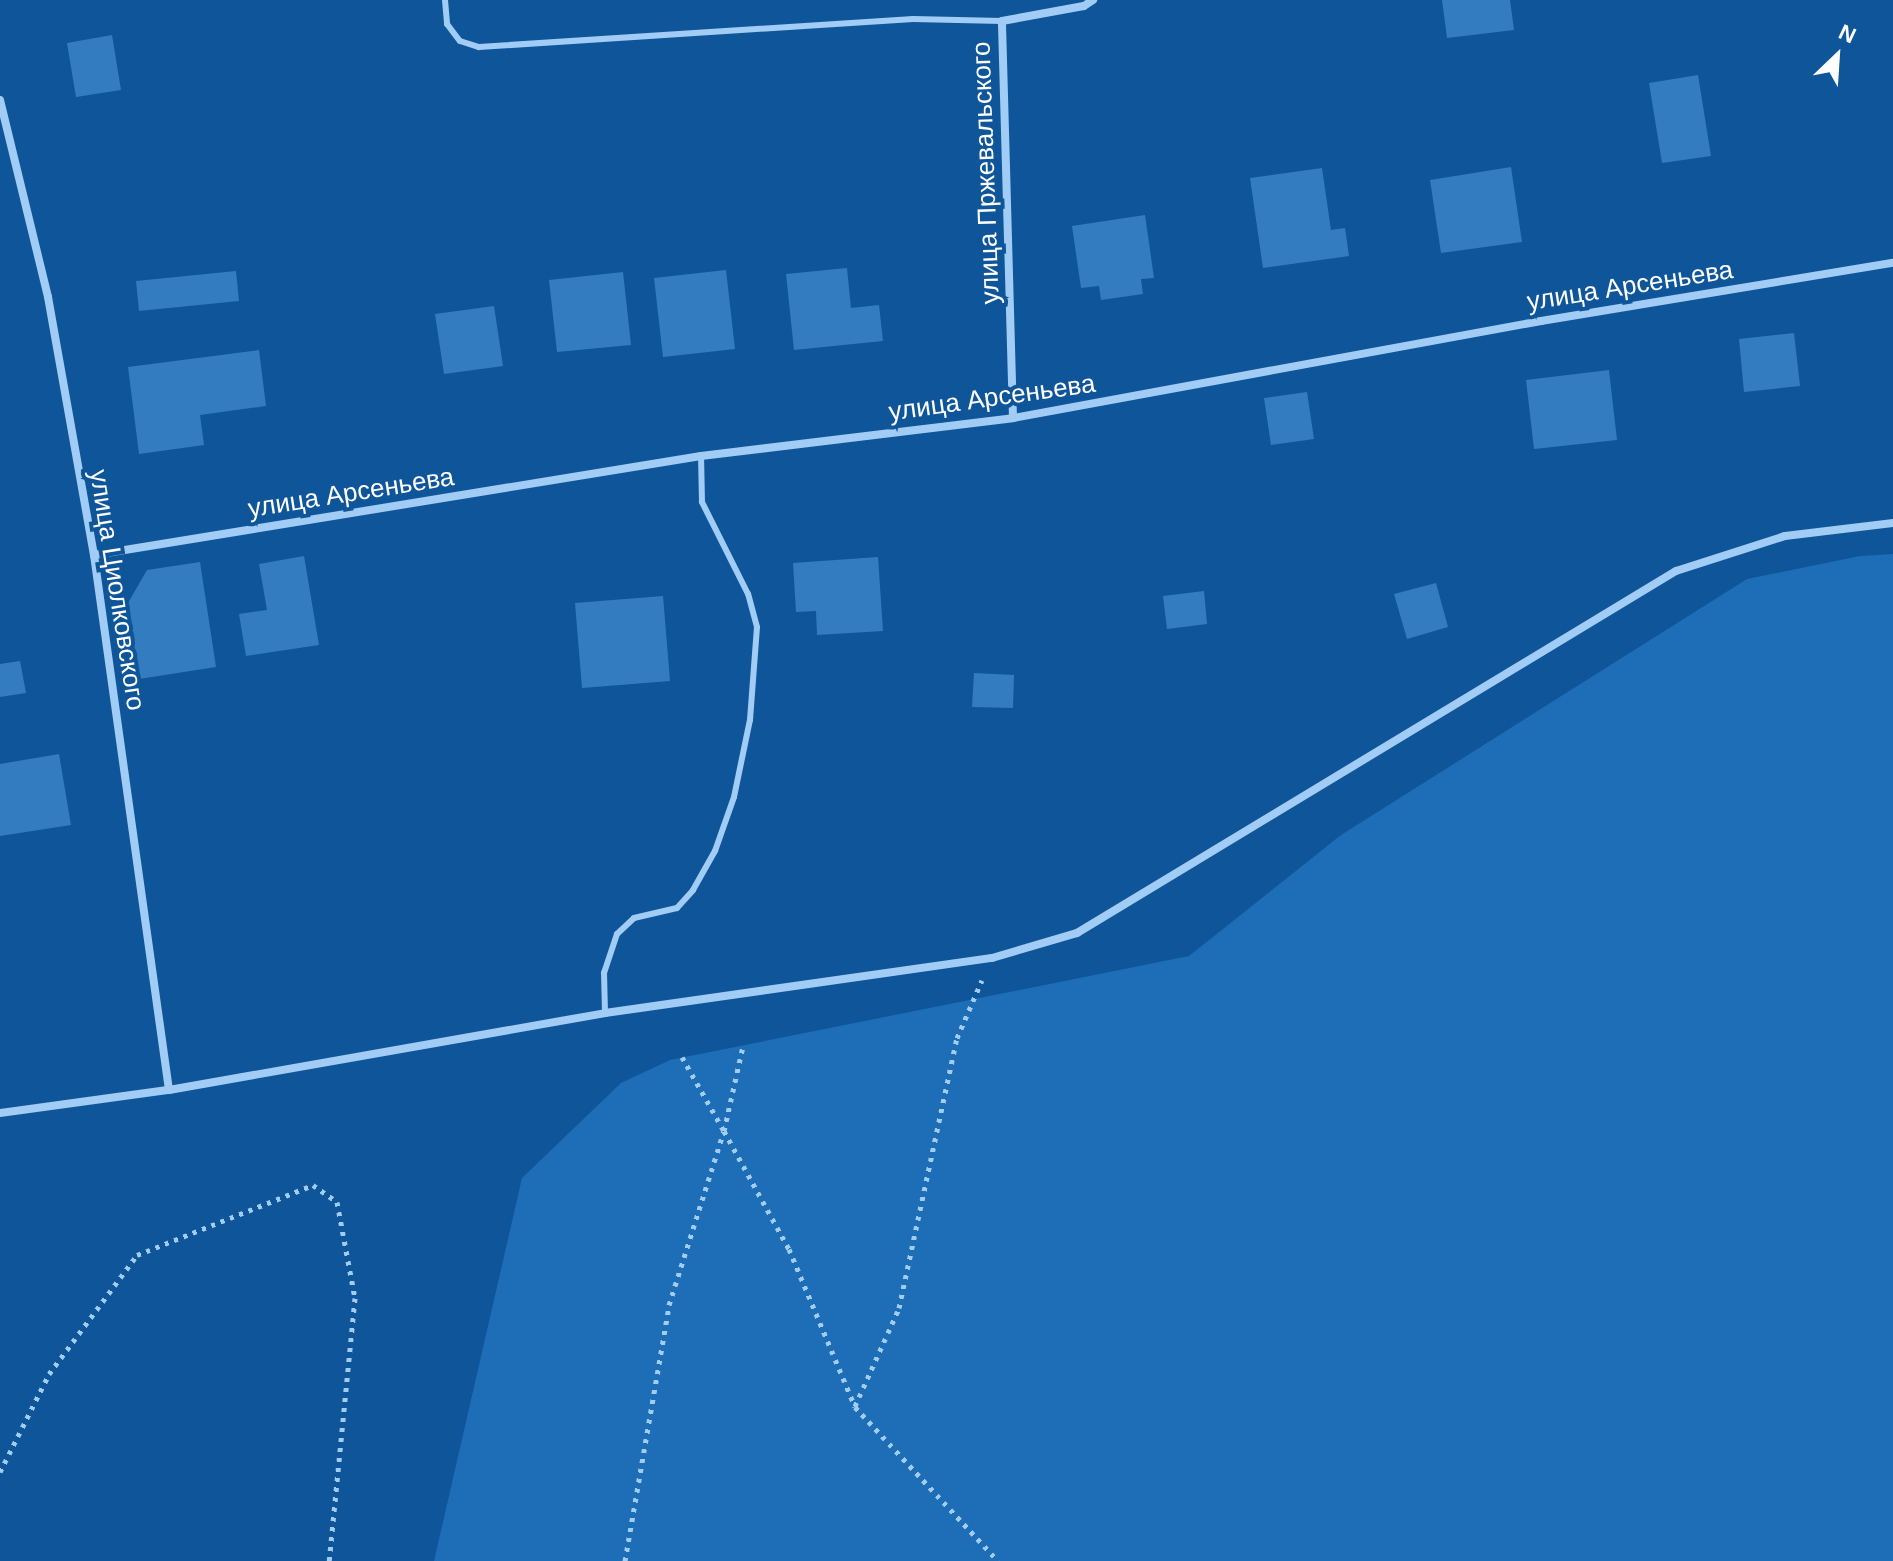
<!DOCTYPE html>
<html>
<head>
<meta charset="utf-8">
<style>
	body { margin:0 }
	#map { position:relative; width:1893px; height:1561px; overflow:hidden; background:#0f5599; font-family:Arial,sans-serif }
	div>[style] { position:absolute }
	.green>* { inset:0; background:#1e6db7 }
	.building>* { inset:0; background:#347cc0 }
	.path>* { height:5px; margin-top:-2.5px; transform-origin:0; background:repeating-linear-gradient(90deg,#a1ccf5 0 4px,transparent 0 10px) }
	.service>* { height:6px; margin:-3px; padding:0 3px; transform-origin:3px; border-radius:3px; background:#a1ccf5 }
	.minor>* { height:8px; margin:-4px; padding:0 4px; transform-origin:4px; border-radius:4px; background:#a1ccf5 }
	span { translate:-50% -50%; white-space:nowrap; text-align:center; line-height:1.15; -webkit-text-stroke:8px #0f5599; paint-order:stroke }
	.street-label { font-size:26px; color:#fff }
	.north { position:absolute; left:1797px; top:16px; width:80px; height:80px; -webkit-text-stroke:6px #0f5599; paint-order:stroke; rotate:25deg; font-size:22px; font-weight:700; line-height:32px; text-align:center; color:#fff }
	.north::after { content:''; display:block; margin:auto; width:28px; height:36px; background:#fff; clip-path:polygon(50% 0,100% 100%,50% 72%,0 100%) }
</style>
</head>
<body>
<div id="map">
	<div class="green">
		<i style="clip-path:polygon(1893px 554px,1893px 1561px,434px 1561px,522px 1178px,621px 1083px,670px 1060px,1189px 956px,1341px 835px,1747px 579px,1860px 556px)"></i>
	</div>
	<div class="building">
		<i style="clip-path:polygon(1442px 0,1510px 0,1514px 30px,1447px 38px)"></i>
		<i style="clip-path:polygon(112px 35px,121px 90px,76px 97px,67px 43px)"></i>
		<i style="clip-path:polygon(1698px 75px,1711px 156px,1662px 163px,1649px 83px)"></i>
		<i style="clip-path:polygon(1511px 167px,1522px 242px,1441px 253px,1430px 180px)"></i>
		<i style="clip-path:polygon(1322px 168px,1331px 230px,1345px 228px,1349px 256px,1263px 268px,1250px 178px)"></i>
		<i style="clip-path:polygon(1145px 215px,1154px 278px,1141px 279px,1143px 294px,1101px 300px,1099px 286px,1081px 288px,1072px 226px)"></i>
		<i style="clip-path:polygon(847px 268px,851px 308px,879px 305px,883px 341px,794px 350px,786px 274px)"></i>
		<i style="clip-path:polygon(726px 270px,735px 349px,663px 357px,654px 278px)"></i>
		<i style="clip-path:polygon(236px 271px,239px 301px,139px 311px,136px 281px)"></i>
		<i style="clip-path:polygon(623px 272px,631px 345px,557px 352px,549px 280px)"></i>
		<i style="clip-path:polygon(494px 306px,503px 366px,444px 374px,435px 314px)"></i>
		<i style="clip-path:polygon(1794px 333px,1800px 386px,1744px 392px,1739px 339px)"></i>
		<i style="clip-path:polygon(259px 350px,266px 406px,200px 415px,204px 445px,139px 454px,128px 367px)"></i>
		<i style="clip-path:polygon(1609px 370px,1617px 440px,1534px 449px,1526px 380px)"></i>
		<i style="clip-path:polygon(1307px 392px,1314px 439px,1271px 445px,1264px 398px)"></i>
		<i style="clip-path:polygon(304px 556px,319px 645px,246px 656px,239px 614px,267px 610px,259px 564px)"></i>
		<i style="clip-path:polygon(878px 557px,883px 631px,817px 635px,816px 611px,796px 612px,793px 563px)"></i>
		<i style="clip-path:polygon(200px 562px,216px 667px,139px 679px,128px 603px,147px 570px)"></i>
		<i style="clip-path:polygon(1436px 583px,1448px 627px,1407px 639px,1394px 594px)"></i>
		<i style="clip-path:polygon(1204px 591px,1207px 624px,1167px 629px,1163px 596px)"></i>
		<i style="clip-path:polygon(663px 596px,670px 681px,582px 688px,575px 603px)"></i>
		<i style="clip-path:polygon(20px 661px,26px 693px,0 697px,0 664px)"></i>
		<i style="clip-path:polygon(974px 673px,1014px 675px,1013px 708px,972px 707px)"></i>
		<i style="clip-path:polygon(59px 754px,71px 825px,0 836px,0 764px)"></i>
	</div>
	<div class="path">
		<i style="left:682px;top:1057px;width:85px;rotate:60.4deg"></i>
		<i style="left:724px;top:1131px;width:87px;rotate:-77.4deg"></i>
		<i style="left:855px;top:1406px;width:107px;rotate:-65.8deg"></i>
		<i style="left:899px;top:1308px;width:276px;rotate:-77.9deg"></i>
		<i style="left:957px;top:1038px;width:63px;rotate:-66.7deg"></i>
		<i style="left:0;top:1472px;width:110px;rotate:-63.4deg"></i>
		<i style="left:49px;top:1374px;width:148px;rotate:-53.5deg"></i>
		<i style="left:137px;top:1255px;width:189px;rotate:-21.7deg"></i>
		<i style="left:313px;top:1185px;width:29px;rotate:35deg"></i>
		<i style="left:337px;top:1202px;width:98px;rotate:79.4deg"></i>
		<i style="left:355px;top:1298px;width:264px;rotate:95.6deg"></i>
		<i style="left:625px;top:1561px;width:260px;rotate:-80.2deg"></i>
		<i style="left:669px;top:1305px;width:182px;rotate:-72.5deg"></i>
		<i style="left:724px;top:1131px;width:135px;rotate:61.2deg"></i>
		<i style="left:789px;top:1249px;width:171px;rotate:67.3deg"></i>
		<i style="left:855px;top:1407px;width:210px;rotate:47.1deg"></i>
	</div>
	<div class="service">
		<i style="left:445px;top:0;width:24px;rotate:85deg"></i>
		<i style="left:447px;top:24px;width:21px;rotate:53deg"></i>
		<i style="left:460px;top:41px;width:20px;rotate:18deg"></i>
		<i style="left:479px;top:47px;width:435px;rotate:-3.7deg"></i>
		<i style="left:913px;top:19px;width:89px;rotate:1.3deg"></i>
		<i style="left:605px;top:1013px;width:40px;rotate:-91.4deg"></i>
		<i style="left:604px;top:973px;width:41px;rotate:-71.6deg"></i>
		<i style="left:617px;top:934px;width:23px;rotate:-43deg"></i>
		<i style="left:634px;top:918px;width:44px;rotate:-13.1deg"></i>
		<i style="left:677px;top:908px;width:24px;rotate:-48deg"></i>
		<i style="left:693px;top:890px;width:45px;rotate:-60.6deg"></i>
		<i style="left:715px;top:851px;width:57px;rotate:-70.6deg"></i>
		<i style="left:734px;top:797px;width:79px;rotate:-78.3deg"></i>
		<i style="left:750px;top:720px;width:93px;rotate:-85.7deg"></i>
		<i style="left:757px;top:627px;width:34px;rotate:-105deg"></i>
		<i style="left:748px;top:594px;width:103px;rotate:-116.6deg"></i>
		<i style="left:702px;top:502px;width:46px;rotate:-91.2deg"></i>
	</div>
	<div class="minor">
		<i style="left:0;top:100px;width:203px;rotate:76.3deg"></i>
		<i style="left:48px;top:297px;width:262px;rotate:79.9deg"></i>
		<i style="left:94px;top:555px;width:540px;rotate:82.02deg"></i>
		<i style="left:1013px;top:418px;width:397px;rotate:-91.6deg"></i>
		<i style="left:1002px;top:21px;width:83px;rotate:-10.4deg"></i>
		<i style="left:1084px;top:6px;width:11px;rotate:-34deg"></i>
		<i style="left:94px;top:555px;width:615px;rotate:-9.26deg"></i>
		<i style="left:701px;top:456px;width:314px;rotate:-6.9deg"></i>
		<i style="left:1013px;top:418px;width:537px;rotate:-10.41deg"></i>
		<i style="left:1541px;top:321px;width:357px;rotate:-9.4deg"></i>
		<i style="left:0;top:1113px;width:171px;rotate:-7.8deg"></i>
		<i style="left:169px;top:1090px;width:443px;rotate:-10deg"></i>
		<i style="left:605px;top:1013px;width:391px;rotate:-8.1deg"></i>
		<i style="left:992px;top:958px;width:89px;rotate:-16.4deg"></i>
		<i style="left:1077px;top:933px;width:700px;rotate:-31.15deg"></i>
		<i style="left:1676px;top:571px;width:114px;rotate:-17.8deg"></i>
		<i style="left:1785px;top:536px;width:109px;rotate:-6.9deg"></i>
	</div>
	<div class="street-label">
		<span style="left:986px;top:173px;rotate:-92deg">улица Пржевальского</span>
		<span style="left:1630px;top:286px;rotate:-9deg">улица Арсеньева</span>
		<span style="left:992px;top:398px;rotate:-8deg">улица Арсеньева</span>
		<span style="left:351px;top:493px;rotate:-9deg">улица Арсеньева</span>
		<span style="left:117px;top:590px;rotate:81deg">улица Циолковского</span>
	</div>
	<div class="north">N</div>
</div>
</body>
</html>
